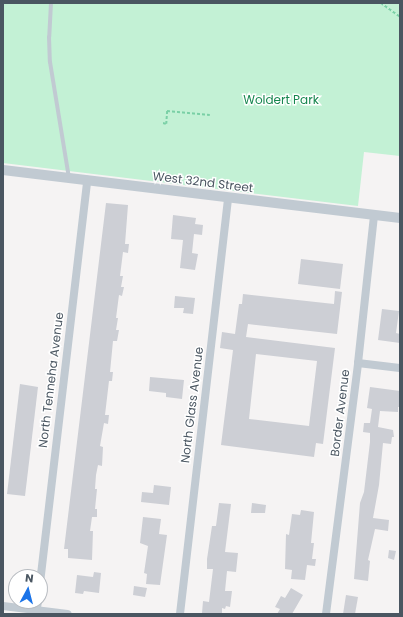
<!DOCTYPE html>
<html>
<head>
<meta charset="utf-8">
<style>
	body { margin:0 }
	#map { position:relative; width:403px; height:617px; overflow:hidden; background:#f5f3f3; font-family:Poppins,sans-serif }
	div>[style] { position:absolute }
	.green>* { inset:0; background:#c3f1d5 }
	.building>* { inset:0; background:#cdcfd5 }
	.path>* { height:1.5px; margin-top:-0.75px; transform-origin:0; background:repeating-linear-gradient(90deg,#7ad0a6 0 3px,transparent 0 5px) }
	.service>* { height:4px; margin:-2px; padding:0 2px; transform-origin:2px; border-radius:2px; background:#c1cad2 }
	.minor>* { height:8px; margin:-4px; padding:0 4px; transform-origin:4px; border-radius:4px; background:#c1cad2 }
	.tertiary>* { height:10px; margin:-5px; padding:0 5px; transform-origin:5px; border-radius:5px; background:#c1cad2 }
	span { translate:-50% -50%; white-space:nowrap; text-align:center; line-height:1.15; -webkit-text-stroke:3px #fff; paint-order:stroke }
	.park-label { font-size:12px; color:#17864f }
	.street-label { font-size:12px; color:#4a5661 }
	.frame { position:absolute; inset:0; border:4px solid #4a5661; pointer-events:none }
	.north { position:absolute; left:8px; top:569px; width:40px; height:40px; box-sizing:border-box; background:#fff; border:1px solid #b7bbc0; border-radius:50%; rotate:7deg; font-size:11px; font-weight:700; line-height:16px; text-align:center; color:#4a5661 }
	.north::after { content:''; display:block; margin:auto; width:14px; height:18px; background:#1a73e8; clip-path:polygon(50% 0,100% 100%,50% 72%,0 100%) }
</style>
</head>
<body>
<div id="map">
	<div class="green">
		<i style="clip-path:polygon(3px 3px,400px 3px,400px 156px,364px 152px,358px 206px,3px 163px)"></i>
	</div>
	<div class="building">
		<i style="clip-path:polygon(106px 203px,128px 205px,125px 244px,129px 244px,128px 253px,123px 252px,120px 276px,123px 276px,121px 287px,124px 287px,122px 296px,119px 295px,116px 318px,118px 318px,116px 330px,119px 330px,117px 341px,113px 341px,110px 372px,113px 372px,112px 381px,109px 381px,105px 415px,109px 415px,108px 424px,104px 423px,100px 446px,103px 447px,102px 466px,98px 465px,96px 475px,95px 489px,97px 489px,95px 509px,97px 509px,97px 517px,92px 517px,90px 531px,93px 531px,92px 560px,68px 558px,68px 549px,64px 549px)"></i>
		<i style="clip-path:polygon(173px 215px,196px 218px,195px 224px,203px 225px,202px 235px,194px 234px,192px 253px,198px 254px,195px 270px,180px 268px,183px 240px,171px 239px)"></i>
		<i style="clip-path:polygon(301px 259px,343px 264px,340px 289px,298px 284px)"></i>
		<i style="clip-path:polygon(evenodd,335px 291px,342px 292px,337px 334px,248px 324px,246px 337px,335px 348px,323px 444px,316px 443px,314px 457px,221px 445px,233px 350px,220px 348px,222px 332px,235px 334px,239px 304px,242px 304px,243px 294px,334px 304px,335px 291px,256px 354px,317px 361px,309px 426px,249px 419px,256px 354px)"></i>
		<i style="clip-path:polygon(175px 296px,195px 298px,193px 314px,183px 313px,184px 308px,174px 308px)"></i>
		<i style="clip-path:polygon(382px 309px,399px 311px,396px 333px,400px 334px,400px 343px,378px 340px)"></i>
		<i style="clip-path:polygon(150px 377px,184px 380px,182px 399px,166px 397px,166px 393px,149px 391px)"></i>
		<i style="clip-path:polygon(20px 384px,38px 387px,25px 496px,7px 494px)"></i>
		<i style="clip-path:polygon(370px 387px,400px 391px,400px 407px,398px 407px,398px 412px,380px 411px,378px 427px,393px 430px,394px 437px,392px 437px,391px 444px,383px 443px,379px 485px,373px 518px,389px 520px,388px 531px,375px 529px,368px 560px,370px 561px,368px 581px,354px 579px,360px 503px,364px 492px,370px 442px,370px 433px,363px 432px,364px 423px,370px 423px,372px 409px,367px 408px)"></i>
		<i style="clip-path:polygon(154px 485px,171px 487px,169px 505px,141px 502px,142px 492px,153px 493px)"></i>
		<i style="clip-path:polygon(219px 503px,231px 504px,225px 552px,238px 553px,236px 572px,227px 571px,225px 591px,232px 591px,230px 607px,226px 606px,225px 609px,222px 608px,222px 614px,202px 613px,203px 601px,209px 602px,213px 569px,207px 569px,207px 559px,212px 526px,216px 526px)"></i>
		<i style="clip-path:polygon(252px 503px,266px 505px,265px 513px,251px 513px)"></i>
		<i style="clip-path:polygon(301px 510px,314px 512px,311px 543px,314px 543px,312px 559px,316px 559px,315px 566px,307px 565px,305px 580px,291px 579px,292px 570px,285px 569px,286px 534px,289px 535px,292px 514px,300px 515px)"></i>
		<i style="clip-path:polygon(143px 517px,161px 519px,159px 534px,167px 535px,160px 585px,146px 584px,147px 574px,144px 573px,148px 546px,140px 543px)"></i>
		<i style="clip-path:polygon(389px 550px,396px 551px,394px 560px,388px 558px)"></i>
		<i style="clip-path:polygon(94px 572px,101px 573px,99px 593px,84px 591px,83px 594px,75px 593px,77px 575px,93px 577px)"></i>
		<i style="clip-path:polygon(134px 586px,147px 588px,145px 597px,133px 595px)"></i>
		<i style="clip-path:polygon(291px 588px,303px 595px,292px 614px,277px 614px,280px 609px,275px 607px,281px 596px,285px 598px)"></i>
		<i style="clip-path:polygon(346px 595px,358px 597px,355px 614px,343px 614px)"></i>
	</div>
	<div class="path">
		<i style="left:381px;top:3px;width:24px;rotate:36deg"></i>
		<i style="left:163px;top:123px;width:3px;rotate:18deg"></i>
		<i style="left:166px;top:124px;width:13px;rotate:-86deg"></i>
		<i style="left:167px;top:111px;width:43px;rotate:5.3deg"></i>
	</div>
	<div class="service">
		<i style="left:51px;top:3px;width:34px;rotate:93deg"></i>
		<i style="left:49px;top:37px;width:25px;rotate:88deg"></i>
		<i style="left:50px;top:62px;width:118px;rotate:80.7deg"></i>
	</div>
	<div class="minor">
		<i style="left:358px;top:363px;width:42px;rotate:6.8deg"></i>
		<i style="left:40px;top:583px;width:406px;rotate:-83.3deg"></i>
		<i style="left:3px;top:606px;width:65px;rotate:7deg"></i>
		<i style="left:36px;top:614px;width:13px;rotate:-81deg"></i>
		<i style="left:180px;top:614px;width:419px;rotate:-83.4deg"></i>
		<i style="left:326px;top:614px;width:253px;rotate:-82.7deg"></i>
		<i style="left:358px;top:363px;width:149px;rotate:-83.8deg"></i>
	</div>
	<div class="tertiary">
		<i style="left:3px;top:170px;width:400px;rotate:6.9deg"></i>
	</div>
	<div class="park-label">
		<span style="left:281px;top:100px">Woldert Park</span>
	</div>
	<div class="street-label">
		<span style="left:203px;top:182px;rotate:7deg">West 32nd Street</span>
		<span style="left:51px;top:380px;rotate:-83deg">North Tenneha Avenue</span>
		<span style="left:192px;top:405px;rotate:-83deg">North Glass Avenue</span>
		<span style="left:340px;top:413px;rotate:-83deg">Border Avenue</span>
	</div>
	<div class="frame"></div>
	<div class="north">N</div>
</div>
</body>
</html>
